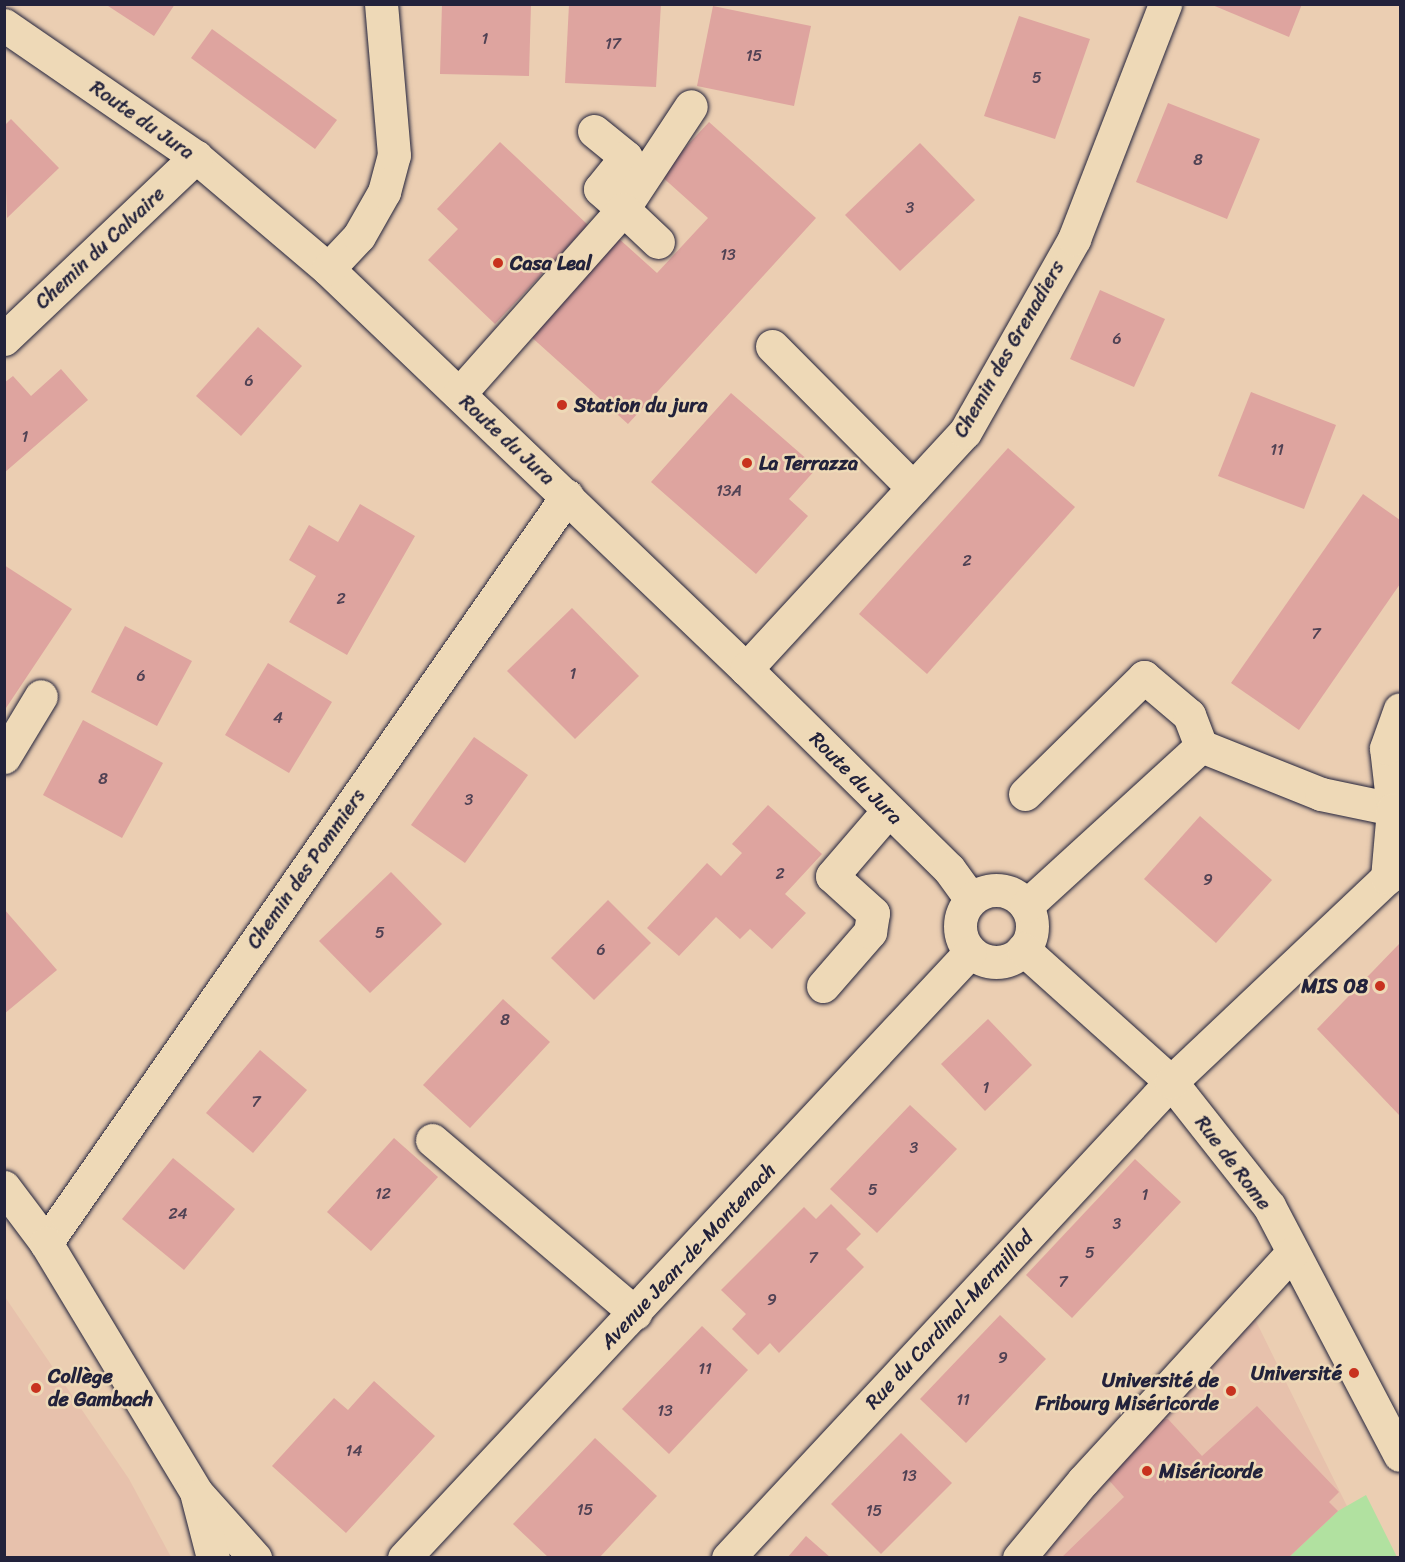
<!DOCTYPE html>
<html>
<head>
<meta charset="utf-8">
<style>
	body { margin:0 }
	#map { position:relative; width:1405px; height:1562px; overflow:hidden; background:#ebceb2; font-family:Sriracha,sans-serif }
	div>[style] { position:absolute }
	.built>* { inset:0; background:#e7c1ac }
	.green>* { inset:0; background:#b1e1a0 }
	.building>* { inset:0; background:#dea49f }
	.roads { filter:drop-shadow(0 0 2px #22223b) drop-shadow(0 0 2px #22223b) }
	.minor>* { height:33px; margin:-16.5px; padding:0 16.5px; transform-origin:16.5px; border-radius:16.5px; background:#eed9b7 }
	.minor>.ring { margin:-16.5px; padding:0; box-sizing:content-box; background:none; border:33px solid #eed9b7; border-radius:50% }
	.major>* { height:33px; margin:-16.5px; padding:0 16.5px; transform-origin:16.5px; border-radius:16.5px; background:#eed9b7 }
	.dots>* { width:16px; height:16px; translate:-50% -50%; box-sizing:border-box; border:3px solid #eed9b7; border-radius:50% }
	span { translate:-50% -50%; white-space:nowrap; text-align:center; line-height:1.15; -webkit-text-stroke:5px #eed9b7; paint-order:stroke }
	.number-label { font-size:16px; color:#514254 }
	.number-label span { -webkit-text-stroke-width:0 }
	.street-label { font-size:20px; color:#22223b }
	.poi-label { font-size:20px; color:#22223b; font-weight:700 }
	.left { translate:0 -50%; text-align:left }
	.right { translate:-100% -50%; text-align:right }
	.frame { position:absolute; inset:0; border:6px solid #22223b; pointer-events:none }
</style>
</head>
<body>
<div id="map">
	<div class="built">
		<i style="clip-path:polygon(5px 1297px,129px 1479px,171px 1557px,5px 1557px)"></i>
		<i style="clip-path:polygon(1250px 1309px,1372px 1557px,1037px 1558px,1086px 1508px,1093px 1473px)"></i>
	</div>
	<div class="green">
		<i style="clip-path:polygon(1366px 1495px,1397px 1557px,1288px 1558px,1338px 1511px)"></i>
	</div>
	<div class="building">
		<i style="clip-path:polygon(105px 4px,175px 4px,154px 36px)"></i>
		<i style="clip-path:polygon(442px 4px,531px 4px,529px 76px,440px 74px)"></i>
		<i style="clip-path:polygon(569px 4px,661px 4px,656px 87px,565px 83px)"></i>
		<i style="clip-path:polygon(1210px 4px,1302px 4px,1289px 37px)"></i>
		<i style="clip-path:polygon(713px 6px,811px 26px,794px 106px,697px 86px)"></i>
		<i style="clip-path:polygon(1019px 16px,1090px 39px,1055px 139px,984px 116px)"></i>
		<i style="clip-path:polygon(212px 29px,337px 120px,315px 149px,191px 58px)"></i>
		<i style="clip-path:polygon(1168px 103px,1260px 139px,1227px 219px,1136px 182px)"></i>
		<i style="clip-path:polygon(11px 119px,59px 168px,7px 218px,4px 126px)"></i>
		<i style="clip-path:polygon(709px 122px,816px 218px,628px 424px,528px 334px,617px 237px,657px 273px,708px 218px,660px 175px)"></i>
		<i style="clip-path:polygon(500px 142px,588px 225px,495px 324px,428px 260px,458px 229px,437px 209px)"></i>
		<i style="clip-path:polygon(920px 143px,975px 200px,900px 271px,845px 215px)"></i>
		<i style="clip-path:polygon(1100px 290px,1165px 319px,1134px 387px,1070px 359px)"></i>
		<i style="clip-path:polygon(258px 327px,302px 366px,241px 436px,196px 396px)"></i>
		<i style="clip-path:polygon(61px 369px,88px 400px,4px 473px,4px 383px,13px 376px,31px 396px)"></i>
		<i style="clip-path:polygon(1251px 392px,1336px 425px,1304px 509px,1218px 476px)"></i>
		<i style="clip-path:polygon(731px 393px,817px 468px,789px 499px,808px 516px,756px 574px,651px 482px)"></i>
		<i style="clip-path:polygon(1008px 448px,1075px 507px,927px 674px,859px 614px)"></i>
		<i style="clip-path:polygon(1363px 494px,1400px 520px,1400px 584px,1299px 730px,1231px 683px)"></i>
		<i style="clip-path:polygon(360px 504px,415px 536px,347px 655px,289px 622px,316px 576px,289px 560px,309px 525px,338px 542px)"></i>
		<i style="clip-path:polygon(4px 565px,72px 609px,4px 711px)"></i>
		<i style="clip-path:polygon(572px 608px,639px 676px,575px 739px,507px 671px)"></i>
		<i style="clip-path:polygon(125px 626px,192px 661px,157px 726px,91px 692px)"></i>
		<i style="clip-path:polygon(268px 663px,332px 702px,289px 773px,225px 735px)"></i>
		<i style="clip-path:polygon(83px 720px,163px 763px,122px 838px,43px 795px)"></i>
		<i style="clip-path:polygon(474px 737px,528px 775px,465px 863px,411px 825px)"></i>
		<i style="clip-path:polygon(768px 805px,822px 854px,785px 894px,806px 913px,772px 949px,750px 929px,740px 939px,716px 917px,679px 956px,647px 928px,707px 863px,721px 876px,742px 853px,732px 844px)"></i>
		<i style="clip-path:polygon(1200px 816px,1272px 880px,1216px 943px,1144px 879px)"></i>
		<i style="clip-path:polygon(391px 872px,442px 924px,370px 993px,319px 941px)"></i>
		<i style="clip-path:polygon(608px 900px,651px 943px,594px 1000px,551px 958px)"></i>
		<i style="clip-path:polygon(4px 909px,57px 970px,4px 1014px)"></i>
		<i style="clip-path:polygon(1400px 943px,1400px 1116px,1317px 1029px)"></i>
		<i style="clip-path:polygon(503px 999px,550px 1042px,470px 1128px,423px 1085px)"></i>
		<i style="clip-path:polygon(988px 1019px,1032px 1065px,985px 1111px,941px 1064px)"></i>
		<i style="clip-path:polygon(260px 1050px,307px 1090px,253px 1153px,206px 1113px)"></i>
		<i style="clip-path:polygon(910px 1105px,957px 1149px,877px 1233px,830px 1189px)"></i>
		<i style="clip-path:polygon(394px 1138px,438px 1177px,371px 1251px,327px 1212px)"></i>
		<i style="clip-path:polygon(173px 1158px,235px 1209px,184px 1270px,122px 1219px)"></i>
		<i style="clip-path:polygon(1135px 1159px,1181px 1202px,1072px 1318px,1026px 1275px)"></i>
		<i style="clip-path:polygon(831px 1204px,861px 1234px,846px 1249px,864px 1267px,779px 1353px,770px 1343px,758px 1355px,732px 1329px,746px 1314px,721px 1290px,804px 1207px,816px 1219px)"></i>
		<i style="clip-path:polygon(1000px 1315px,1046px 1359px,966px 1443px,920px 1399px)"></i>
		<i style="clip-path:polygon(702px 1326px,748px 1370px,669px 1454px,622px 1409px)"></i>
		<i style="clip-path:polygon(374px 1381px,435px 1436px,346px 1533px,272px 1466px,334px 1398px,348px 1410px)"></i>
		<i style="clip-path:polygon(1257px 1406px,1339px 1492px,1329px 1502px,1338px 1511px,1288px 1558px,1061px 1558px,1124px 1497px,1106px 1477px,1152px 1421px,1168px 1419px,1202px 1456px)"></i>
		<i style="clip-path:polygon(901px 1433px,952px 1483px,881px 1554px,831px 1504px)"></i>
		<i style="clip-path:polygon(595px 1438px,657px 1496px,599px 1558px,549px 1558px,513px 1524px)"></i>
		<i style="clip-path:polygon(806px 1536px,831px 1558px,787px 1558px)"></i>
	</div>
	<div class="roads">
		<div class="minor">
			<i style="left:4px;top:25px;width:233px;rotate:34.5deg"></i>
			<i style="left:196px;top:157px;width:173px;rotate:40.3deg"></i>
			<i style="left:328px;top:269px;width:579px;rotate:43.74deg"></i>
			<i style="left:746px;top:669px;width:285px;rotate:44.6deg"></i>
			<i style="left:949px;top:869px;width:37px;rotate:54deg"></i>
			<i style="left:594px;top:131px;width:41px;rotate:39.1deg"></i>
			<i style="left:626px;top:157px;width:41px;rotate:129.1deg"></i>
			<i style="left:600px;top:189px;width:30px;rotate:41deg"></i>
			<i style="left:623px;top:209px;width:123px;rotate:-56.6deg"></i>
			<i style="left:328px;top:269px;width:45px;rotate:-46.8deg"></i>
			<i style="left:359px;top:236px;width:51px;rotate:-60.4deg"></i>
			<i style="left:384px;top:192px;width:38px;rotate:-75deg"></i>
			<i style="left:394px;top:155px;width:152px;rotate:-94.9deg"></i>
			<i style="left:4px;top:339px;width:265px;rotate:-43.5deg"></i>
			<i style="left:772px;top:346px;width:200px;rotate:45.2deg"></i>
			<i style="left:459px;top:394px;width:247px;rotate:-48.4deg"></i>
			<i style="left:623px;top:209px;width:48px;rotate:43.3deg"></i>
			<i style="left:746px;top:669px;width:323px;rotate:-47.3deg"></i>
			<i style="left:965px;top:432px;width:222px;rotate:-60.5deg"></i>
			<i style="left:1074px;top:239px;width:252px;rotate:-68.8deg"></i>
			<i style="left:4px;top:757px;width:71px;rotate:-58.8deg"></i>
			<i style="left:1025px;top:794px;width:167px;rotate:-44.5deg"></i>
			<i style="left:1144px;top:677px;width:59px;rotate:40.2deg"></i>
			<i style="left:1189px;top:715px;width:33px;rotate:69deg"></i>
			<i class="ring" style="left:960px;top:890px;width:39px;height:39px"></i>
			<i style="left:1026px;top:906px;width:237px;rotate:-42.4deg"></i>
			<i style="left:1201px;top:746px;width:129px;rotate:21.8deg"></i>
			<i style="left:1321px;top:794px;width:74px;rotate:11.8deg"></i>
			<i style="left:1393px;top:809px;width:61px;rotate:-96.5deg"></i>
			<i style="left:1386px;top:748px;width:41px;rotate:-70.3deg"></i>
			<i style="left:1023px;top:949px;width:199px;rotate:41.9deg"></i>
			<i style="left:1171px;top:1082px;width:158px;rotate:51.7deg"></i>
			<i style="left:1269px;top:1206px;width:281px;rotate:62.3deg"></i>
			<i style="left:823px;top:986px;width:72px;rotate:-49deg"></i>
			<i style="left:870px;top:932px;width:19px;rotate:-81deg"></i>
			<i style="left:873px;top:913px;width:55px;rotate:-137.9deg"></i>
			<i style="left:832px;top:876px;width:86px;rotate:-49.3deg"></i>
			<i style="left:432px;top:1140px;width:267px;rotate:40.4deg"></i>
			<i style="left:46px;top:1243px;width:911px;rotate:-55.11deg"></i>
			<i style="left:404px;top:1558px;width:829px;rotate:-46.95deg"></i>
			<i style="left:728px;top:1558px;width:650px;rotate:-47.06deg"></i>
			<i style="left:1171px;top:1082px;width:297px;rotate:-43.4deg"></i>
			<i style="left:1387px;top:878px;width:69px;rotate:-85deg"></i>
			<i style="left:1019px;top:1558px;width:100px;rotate:-50.3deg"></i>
			<i style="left:1083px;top:1481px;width:309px;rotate:-47.5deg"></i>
		</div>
		<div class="major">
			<i style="left:4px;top:1187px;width:70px;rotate:53.1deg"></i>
			<i style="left:46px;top:1243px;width:291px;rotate:58.9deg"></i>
			<i style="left:196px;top:1492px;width:89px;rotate:48.2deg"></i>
			<i style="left:197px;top:1496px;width:64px;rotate:75.5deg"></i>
		</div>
	</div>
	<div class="dots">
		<i style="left:498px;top:263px;background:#c8321e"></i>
		<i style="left:562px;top:405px;background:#c8321e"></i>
		<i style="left:747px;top:463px;background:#c8321e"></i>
		<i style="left:1380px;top:986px;background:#c8321e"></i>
		<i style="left:1354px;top:1373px;background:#c8321e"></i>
		<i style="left:36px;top:1388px;background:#c8321e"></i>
		<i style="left:1231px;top:1391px;background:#c8321e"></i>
		<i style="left:1147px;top:1471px;background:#c8321e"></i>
	</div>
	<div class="number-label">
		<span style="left:485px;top:39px">1</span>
		<span style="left:613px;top:44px">17</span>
		<span style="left:754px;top:56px">15</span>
		<span style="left:1037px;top:78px">5</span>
		<span style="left:1198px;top:160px">8</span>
		<span style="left:910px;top:208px">3</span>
		<span style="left:728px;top:255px">13</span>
		<span style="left:1117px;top:339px">6</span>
		<span style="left:249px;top:381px">6</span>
		<span style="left:25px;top:437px">1</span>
		<span style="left:1277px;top:450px">11</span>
		<span style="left:729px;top:491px">13A</span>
		<span style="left:967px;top:561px">2</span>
		<span style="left:341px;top:599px">2</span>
		<span style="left:1316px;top:634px">7</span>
		<span style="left:573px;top:674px">1</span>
		<span style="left:141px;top:676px">6</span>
		<span style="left:278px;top:718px">4</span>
		<span style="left:103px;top:779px">8</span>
		<span style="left:469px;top:800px">3</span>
		<span style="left:780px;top:874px">2</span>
		<span style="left:1208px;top:880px">9</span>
		<span style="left:380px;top:933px">5</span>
		<span style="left:601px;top:950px">6</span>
		<span style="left:505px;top:1020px">8</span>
		<span style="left:986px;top:1088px">1</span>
		<span style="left:256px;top:1102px">7</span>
		<span style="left:914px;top:1148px">3</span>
		<span style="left:873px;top:1190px">5</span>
		<span style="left:383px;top:1194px">12</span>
		<span style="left:1145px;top:1195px">1</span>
		<span style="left:178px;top:1214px">24</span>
		<span style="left:1117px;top:1224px">3</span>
		<span style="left:1090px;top:1253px">5</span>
		<span style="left:813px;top:1258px">7</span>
		<span style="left:1063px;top:1282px">7</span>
		<span style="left:772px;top:1300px">9</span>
		<span style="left:1003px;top:1358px">9</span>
		<span style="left:705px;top:1369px">11</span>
		<span style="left:963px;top:1400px">11</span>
		<span style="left:665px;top:1411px">13</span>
		<span style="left:354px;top:1451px">14</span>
		<span style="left:909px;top:1476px">13</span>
		<span style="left:585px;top:1510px">15</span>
		<span style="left:874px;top:1511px">15</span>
	</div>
	<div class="street-label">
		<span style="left:142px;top:120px;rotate:35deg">Route du Jura</span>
		<span style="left:100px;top:248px;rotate:-43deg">Chemin du Calvaire</span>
		<span style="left:1009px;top:349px;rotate:-60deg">Chemin des Grenadiers</span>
		<span style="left:507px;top:440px;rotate:43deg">Route du Jura</span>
		<span style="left:856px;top:778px;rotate:45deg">Route du Jura</span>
		<span style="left:306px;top:869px;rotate:-55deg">Chemin des Pommiers</span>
		<span style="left:1233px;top:1163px;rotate:53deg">Rue de Rome</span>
		<span style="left:688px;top:1256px;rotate:-47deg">Avenue Jean-de-Montenach</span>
		<span style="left:949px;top:1320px;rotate:-47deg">Rue du Cardinal-Mermillod</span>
	</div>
	<div class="poi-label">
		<span class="left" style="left:510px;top:263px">Casa Leal</span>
		<span class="left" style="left:574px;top:405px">Station du jura</span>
		<span class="left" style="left:759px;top:463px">La Terrazza</span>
		<span class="right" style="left:1368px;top:986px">MIS 08</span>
		<span class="right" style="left:1342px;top:1373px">Université</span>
		<span class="left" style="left:48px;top:1388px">Collège<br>de Gambach</span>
		<span class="right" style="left:1219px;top:1392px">Université de<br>Fribourg Miséricorde</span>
		<span class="left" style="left:1159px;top:1471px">Miséricorde</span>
	</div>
	<div class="frame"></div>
</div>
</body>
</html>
